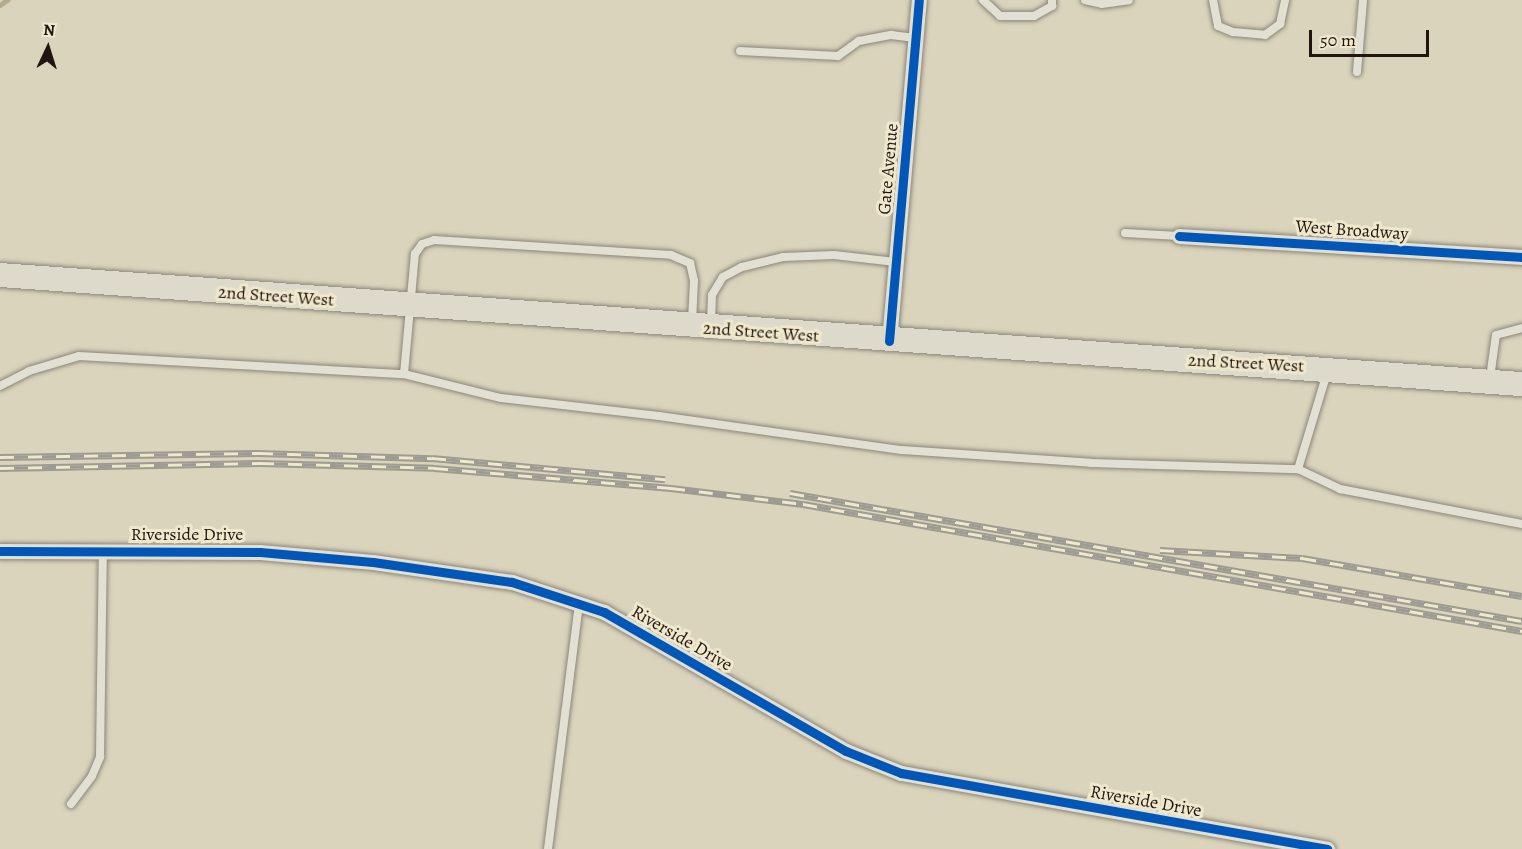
<!DOCTYPE html>
<html>
<head>
<meta charset="utf-8">
<style>
	body { margin:0 }
	#map { position:relative; width:1522px; height:849px; overflow:hidden; background:#dad4bd; font-family:Alegreya,serif }
	div>[style] { position:absolute }
	.stream>* { height:4.5px; margin:-2.25px; padding:0 2.25px; transform-origin:2.25px; border-radius:2.25px; background:#b4aa8e }
	.roads { filter:drop-shadow(0 0 2px #8b8679) drop-shadow(0 0 2px #8b8679) }
	.lane>* { height:8px; margin:-4px; padding:0 4px; transform-origin:4px; border-radius:4px; background:#e2dfd3 }
	.street>* { height:15px; margin:-7.5px; padding:0 7.5px; transform-origin:7.5px; border-radius:7.5px; background:#e2dfd3 }
	.primary>* { height:24px; margin:-12px; padding:0 12px; transform-origin:12px; border-radius:12px; background:#dddacc }
	.rail>* { height:7px; margin-top:-3.5px; transform-origin:0; background:repeating-linear-gradient(90deg,#efe8cc 0 14px,#9e9b92 0 28px); box-sizing:border-box; border-block:2px solid #9e9b92 }
	.cycleway>* { height:9px; margin:-4.5px; padding:0 4.5px; transform-origin:4.5px; border-radius:4.5px; background:#0057b8 }
	span { translate:-50% -50%; white-space:nowrap; text-align:center; line-height:1.15; -webkit-text-stroke:6px #efe8cc; paint-order:stroke }
	.street-label { font-size:18px; color:#221510 }
	.north { position:absolute; left:18px; top:18px; width:60px; height:60px; -webkit-text-stroke:4px #efe8cc; paint-order:stroke; rotate:4deg; font-size:16px; font-weight:700; line-height:24px; text-align:center; color:#221510 }
	.north::after { content:''; display:block; margin:auto; width:21px; height:27px; background:#221510; clip-path:polygon(50% 0,100% 100%,50% 72%,0 100%) }
	.scale { position:absolute; left:1309px; top:30px; width:120px; height:27px; box-sizing:border-box; border:3px solid #221510; border-top:0; padding-left:8px; font-size:18px; line-height:21px; white-space:nowrap; color:#221510; -webkit-text-stroke:4px #efe8cc; paint-order:stroke }
</style>
</head>
<body>
<div id="map">
	<div class="stream">
		<i style="left:0;top:5px;width:9px;rotate:-36deg"></i>
	</div>
	<div class="roads">
		<div class="lane">
			<i style="left:983px;top:0;width:23px;rotate:43deg"></i>
			<i style="left:1000px;top:16px;width:34px"></i>
			<i style="left:1034px;top:16px;width:21px;rotate:-29deg"></i>
			<i style="left:1052px;top:6px;width:6px;rotate:-90deg"></i>
			<i style="left:1085px;top:0;width:17px;rotate:13deg"></i>
			<i style="left:1102px;top:4px;width:27px;rotate:-8deg"></i>
			<i style="left:1213px;top:0;width:26px;rotate:79deg"></i>
			<i style="left:1218px;top:26px;width:16px;rotate:22deg"></i>
			<i style="left:1233px;top:32px;width:32px;rotate:5deg"></i>
			<i style="left:1265px;top:35px;width:19px;rotate:-36deg"></i>
			<i style="left:1280px;top:24px;width:25px;rotate:-78deg"></i>
			<i style="left:740px;top:51px;width:98px;rotate:2.9deg"></i>
			<i style="left:838px;top:56px;width:26px;rotate:-36deg"></i>
			<i style="left:859px;top:41px;width:33px;rotate:-11deg"></i>
			<i style="left:891px;top:35px;width:26px;rotate:7deg"></i>
			<i style="left:1357px;top:72px;width:72px;rotate:-85.2deg"></i>
			<i style="left:1125px;top:233px;width:54px;rotate:3.2deg"></i>
			<i style="left:711px;top:324px;width:29px;rotate:-88deg"></i>
			<i style="left:712px;top:295px;width:21px;rotate:-59deg"></i>
			<i style="left:723px;top:277px;width:21px;rotate:-28deg"></i>
			<i style="left:742px;top:267px;width:42px;rotate:-13.7deg"></i>
			<i style="left:783px;top:257px;width:51px;rotate:-2.2deg"></i>
			<i style="left:834px;top:255px;width:62px;rotate:6.4deg"></i>
			<i style="left:404px;top:374px;width:121px;rotate:-84.8deg"></i>
			<i style="left:415px;top:254px;width:12px;rotate:-55deg"></i>
			<i style="left:422px;top:244px;width:13px;rotate:-18deg"></i>
			<i style="left:434px;top:240px;width:237px;rotate:3.6deg"></i>
			<i style="left:671px;top:255px;width:21px;rotate:23deg"></i>
			<i style="left:690px;top:263px;width:18px;rotate:77deg"></i>
			<i style="left:694px;top:281px;width:41px;rotate:92.8deg"></i>
			<i style="left:1490px;top:378px;width:43px;rotate:-82.1deg"></i>
			<i style="left:1496px;top:335px;width:27px;rotate:-15deg"></i>
			<i style="left:0;top:386px;width:33px;rotate:-27deg"></i>
			<i style="left:29px;top:371px;width:52px;rotate:-16.7deg"></i>
			<i style="left:79px;top:356px;width:325px;rotate:3.2deg"></i>
			<i style="left:404px;top:374px;width:100px;rotate:13.9deg"></i>
			<i style="left:501px;top:398px;width:159px;rotate:6.5deg"></i>
			<i style="left:659px;top:416px;width:245px;rotate:8deg"></i>
			<i style="left:902px;top:450px;width:189px;rotate:3.9deg"></i>
			<i style="left:1091px;top:463px;width:207px;rotate:1.7deg"></i>
			<i style="left:1298px;top:469px;width:47px;rotate:25.5deg"></i>
			<i style="left:1340px;top:489px;width:185px;rotate:10.9deg"></i>
			<i style="left:1298px;top:469px;width:100px;rotate:-73.2deg"></i>
			<i style="left:71px;top:804px;width:35px;rotate:-53deg"></i>
			<i style="left:92px;top:776px;width:21px;rotate:-67deg"></i>
			<i style="left:100px;top:757px;width:207px;rotate:-89.2deg"></i>
			<i style="left:548px;top:849px;width:248px;rotate:-82.8deg"></i>
		</div>
		<div class="street">
			<i style="left:1179px;top:236px;width:344px;rotate:3.5deg"></i>
			<i style="left:889px;top:341px;width:342px;rotate:-85deg"></i>
			<i style="left:0;top:551px;width:260px;rotate:0.2deg"></i>
			<i style="left:260px;top:552px;width:113px;rotate:5.1deg"></i>
			<i style="left:373px;top:562px;width:140px;rotate:8.2deg"></i>
			<i style="left:512px;top:582px;width:97px;rotate:18.1deg"></i>
			<i style="left:604px;top:612px;width:279px;rotate:29.9deg"></i>
			<i style="left:846px;top:751px;width:59px;rotate:21.8deg"></i>
			<i style="left:901px;top:773px;width:433px;rotate:10.1deg"></i>
		</div>
		<div class="primary">
			<i style="left:0;top:275px;width:1526px;rotate:4.1deg"></i>
		</div>
	</div>
	<div class="rail">
		<i style="left:0;top:457px;width:259px;rotate:-0.9deg"></i>
		<i style="left:259px;top:453px;width:173px;rotate:1.7deg"></i>
		<i style="left:432px;top:458px;width:234px;rotate:5.2deg"></i>
		<i style="left:0;top:468px;width:260px;rotate:-1.1deg"></i>
		<i style="left:260px;top:463px;width:174px;rotate:1.6deg"></i>
		<i style="left:434px;top:468px;width:238px;rotate:4.8deg"></i>
		<i style="left:671px;top:488px;width:133px;rotate:6.9deg"></i>
		<i style="left:803px;top:504px;width:730px;rotate:10.02deg"></i>
		<i style="left:790px;top:493px;width:743px;rotate:9.92deg"></i>
		<i style="left:1160px;top:550px;width:142px;rotate:3.2deg"></i>
		<i style="left:1302px;top:558px;width:223px;rotate:9.8deg"></i>
	</div>
	<div class="cycleway">
		<i style="left:1179px;top:236px;width:344px;rotate:3.5deg"></i>
		<i style="left:889px;top:341px;width:342px;rotate:-85deg"></i>
		<i style="left:0;top:551px;width:260px;rotate:0.2deg"></i>
		<i style="left:260px;top:552px;width:113px;rotate:5.1deg"></i>
		<i style="left:373px;top:562px;width:140px;rotate:8.2deg"></i>
		<i style="left:512px;top:582px;width:97px;rotate:18.1deg"></i>
		<i style="left:604px;top:612px;width:279px;rotate:29.9deg"></i>
		<i style="left:846px;top:751px;width:59px;rotate:21.8deg"></i>
		<i style="left:901px;top:773px;width:433px;rotate:10.1deg"></i>
	</div>
	<div class="street-label">
		<span style="left:888px;top:169px;rotate:-85deg">Gate Avenue</span>
		<span style="left:1352px;top:230px;rotate:4deg">West Broadway</span>
		<span style="left:276px;top:296px;rotate:4deg">2nd Street West</span>
		<span style="left:761px;top:332px;rotate:4deg">2nd Street West</span>
		<span style="left:1246px;top:363px;rotate:3deg">2nd Street West</span>
		<span style="left:187px;top:534px">Riverside Drive</span>
		<span style="left:682px;top:638px;rotate:30deg">Riverside Drive</span>
		<span style="left:1146px;top:801px;rotate:10deg">Riverside Drive</span>
	</div>
	<div class="north">N</div>
	<div class="scale">50 m</div>
</div>
</body>
</html>
